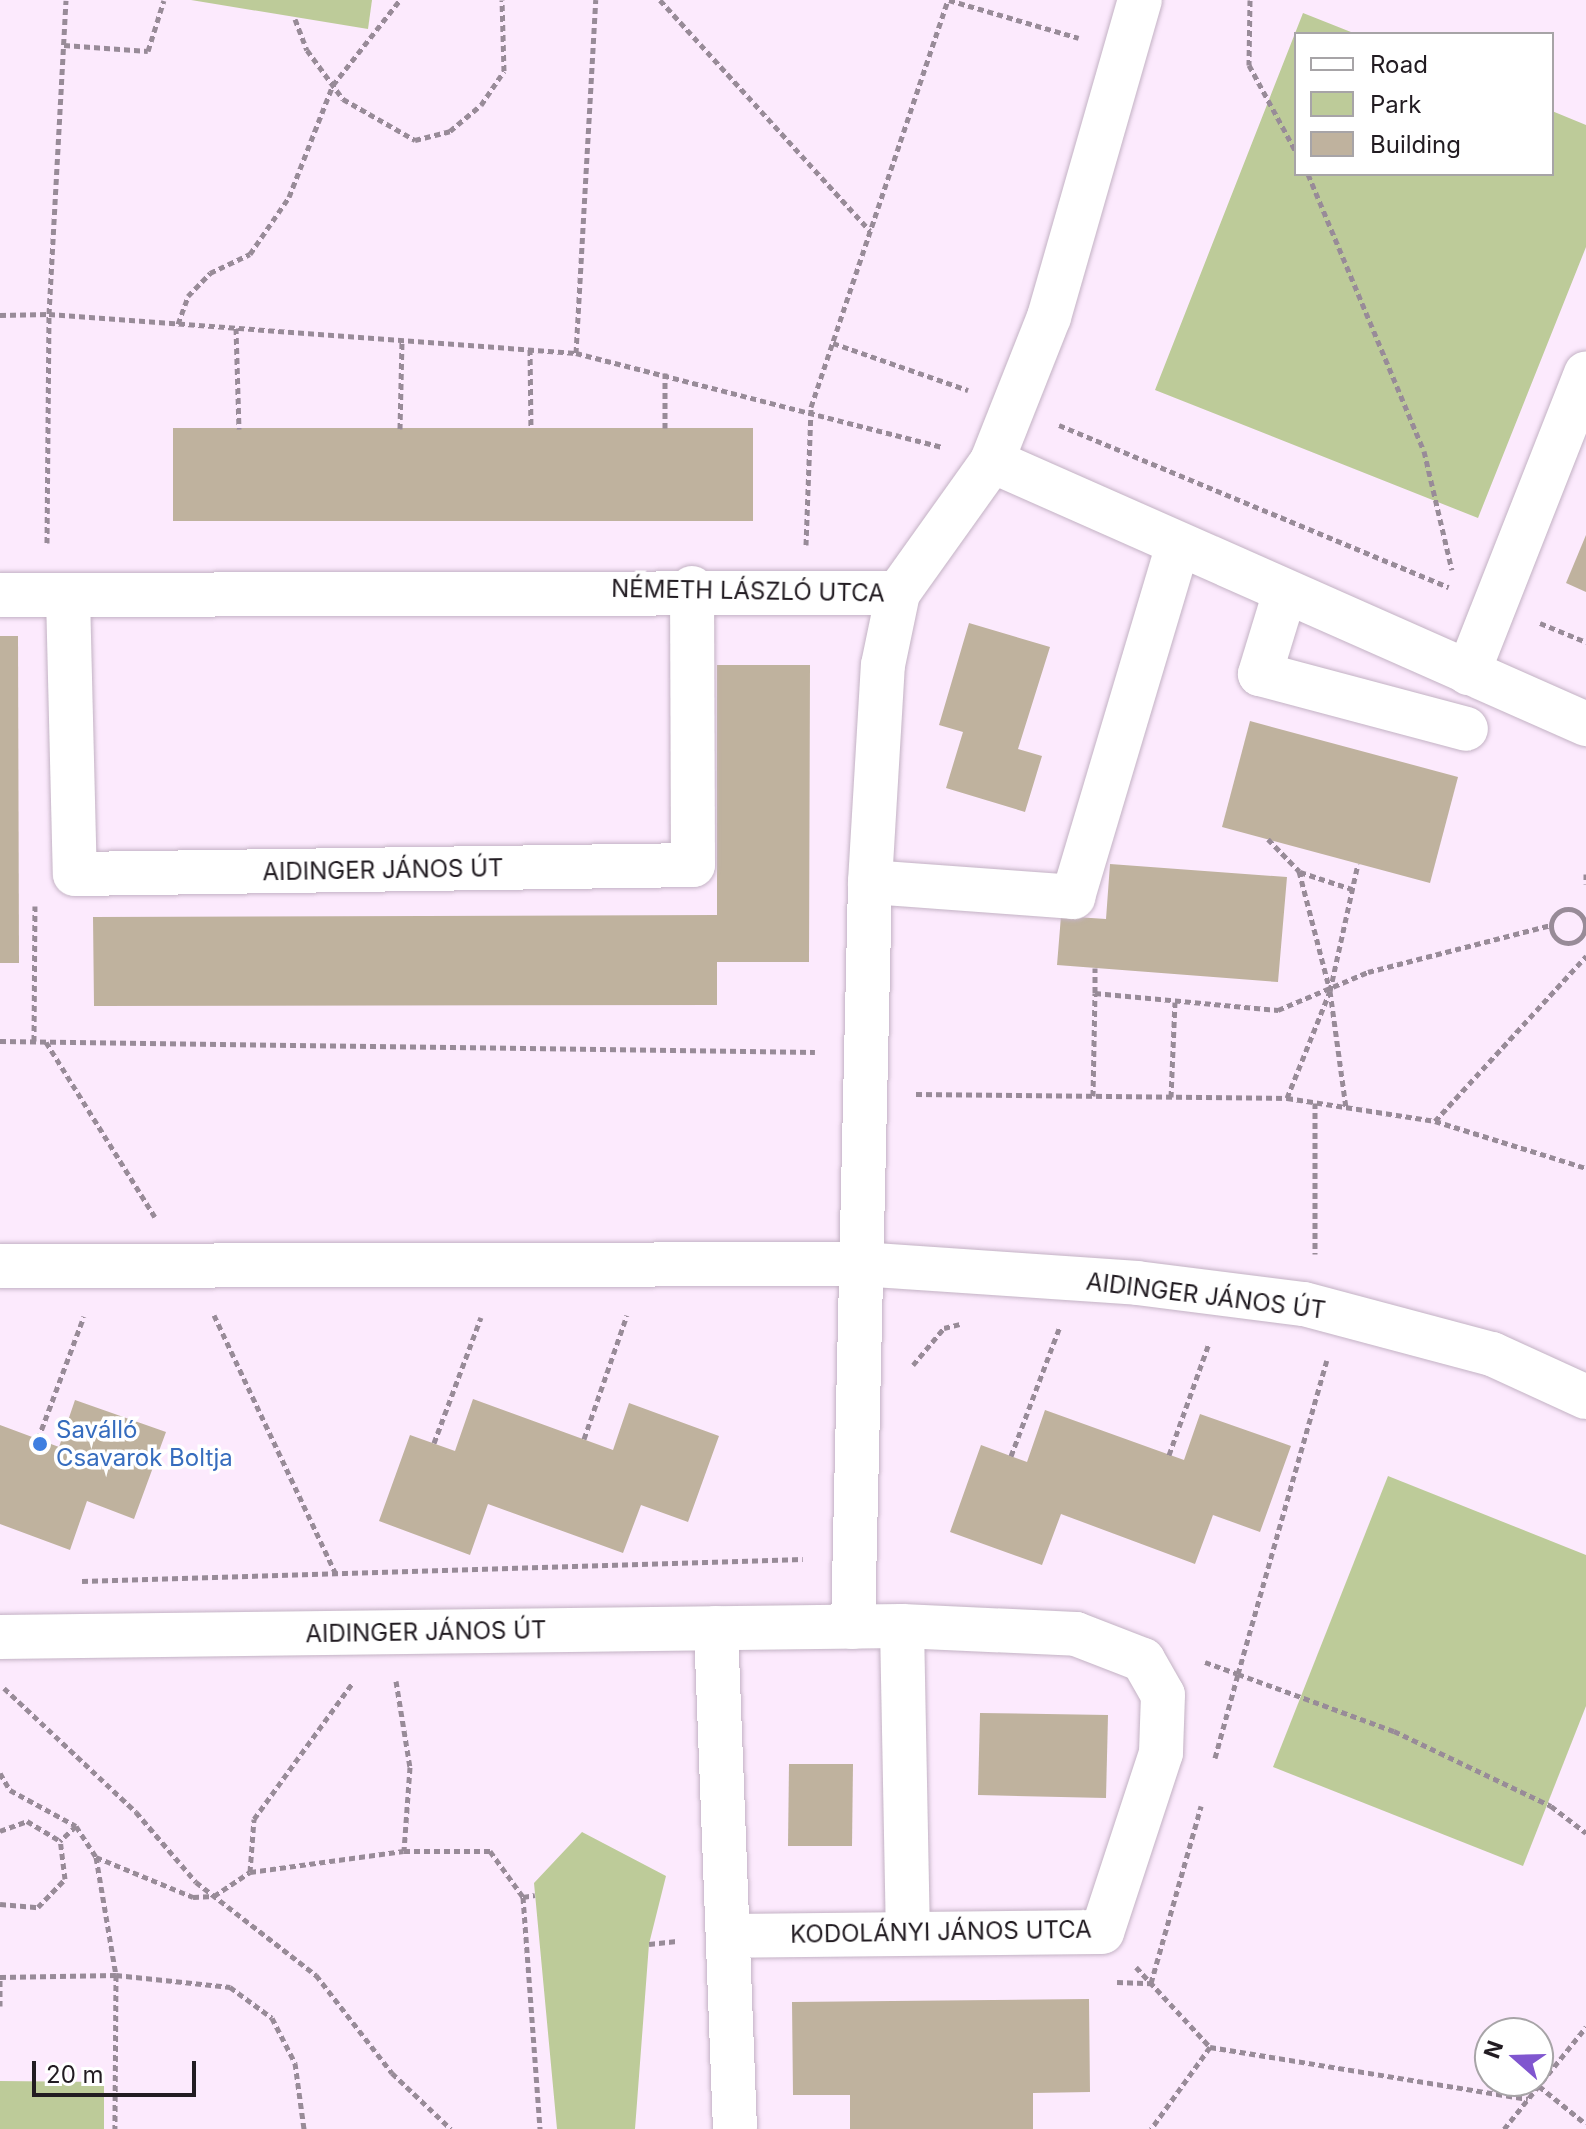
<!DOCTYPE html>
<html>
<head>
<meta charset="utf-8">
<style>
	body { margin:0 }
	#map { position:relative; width:1586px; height:2129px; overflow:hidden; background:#fceafd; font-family:Inter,sans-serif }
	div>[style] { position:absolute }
	.green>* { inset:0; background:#bdcb99 }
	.building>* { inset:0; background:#bfb29e }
	.path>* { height:5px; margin-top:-2.5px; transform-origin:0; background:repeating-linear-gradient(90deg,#988b98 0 6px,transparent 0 10px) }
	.path>.ring { margin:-2.5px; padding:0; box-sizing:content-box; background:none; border:5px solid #988b98; border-radius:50% }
	.roads { filter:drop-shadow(0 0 2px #c3b2c4) drop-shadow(0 0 2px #c3b2c4) }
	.minor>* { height:44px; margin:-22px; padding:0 22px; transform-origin:22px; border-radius:22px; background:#fff }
	.dots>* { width:22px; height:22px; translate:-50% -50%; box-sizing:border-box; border:4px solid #fff; border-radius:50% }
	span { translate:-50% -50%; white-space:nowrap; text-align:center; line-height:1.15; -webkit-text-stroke:7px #fff; paint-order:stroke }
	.street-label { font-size:24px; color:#221c22 }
	.shop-label { font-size:24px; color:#366cbe }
	.left { translate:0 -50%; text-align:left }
	.legend { position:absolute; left:1294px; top:32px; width:260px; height:144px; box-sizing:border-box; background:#fff; border:2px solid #a7a4a7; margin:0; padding:10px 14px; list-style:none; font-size:24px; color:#221c22 }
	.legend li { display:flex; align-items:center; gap:16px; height:40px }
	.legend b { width:40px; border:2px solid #a7a4a7 }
	.north { position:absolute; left:1474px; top:2017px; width:80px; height:80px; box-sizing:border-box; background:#fff; border:2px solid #a7a4a7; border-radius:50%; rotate:290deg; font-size:22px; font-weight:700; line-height:32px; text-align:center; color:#221c22 }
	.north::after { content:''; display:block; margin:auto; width:28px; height:36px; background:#8056cf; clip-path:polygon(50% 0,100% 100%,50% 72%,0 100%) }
	.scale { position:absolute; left:32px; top:2061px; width:164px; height:36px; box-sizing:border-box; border:4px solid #221c22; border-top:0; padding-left:10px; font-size:24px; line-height:28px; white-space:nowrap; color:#221c22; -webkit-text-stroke:6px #fff; paint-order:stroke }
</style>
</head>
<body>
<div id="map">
	<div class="green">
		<i style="clip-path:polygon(191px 0,372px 0,368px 29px)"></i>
		<i style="clip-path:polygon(1303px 13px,1356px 34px,1296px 34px,1296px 174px,1552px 174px,1552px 111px,1586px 125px,1586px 247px,1478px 518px,1155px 390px)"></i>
		<i style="clip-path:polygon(1388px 1476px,1586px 1555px,1586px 1706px,1523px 1866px,1273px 1767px)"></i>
		<i style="clip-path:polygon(582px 1832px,666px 1876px,649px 1944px,635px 2129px,557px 2129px,534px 1883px)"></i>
		<i style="clip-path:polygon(0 2081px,104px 2082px,104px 2129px,0 2129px)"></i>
	</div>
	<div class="building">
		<i style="clip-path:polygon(173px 428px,753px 428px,753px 521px,173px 521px)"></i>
		<i style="clip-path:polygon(1586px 535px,1586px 592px,1566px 583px)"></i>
		<i style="clip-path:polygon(969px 623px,1050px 647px,1018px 749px,1042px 756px,1025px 812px,946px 788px,963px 732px,939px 725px)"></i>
		<i style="clip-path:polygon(0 636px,18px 636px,19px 963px,0 963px)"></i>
		<i style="clip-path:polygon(717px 665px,810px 665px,809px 962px,717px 962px,717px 1005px,94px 1006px,93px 917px,717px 915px)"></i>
		<i style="clip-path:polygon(1250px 721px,1458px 777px,1430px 883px,1222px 827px)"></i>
		<i style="clip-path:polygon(1110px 864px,1287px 877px,1278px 982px,1057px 965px,1061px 916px,1106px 919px)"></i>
		<i style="clip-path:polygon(473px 1399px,613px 1450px,629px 1403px,719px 1436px,688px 1522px,641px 1505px,623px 1553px,488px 1504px,470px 1555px,379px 1521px,410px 1435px,455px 1451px)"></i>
		<i style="clip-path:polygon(75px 1400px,166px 1432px,134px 1519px,87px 1501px,70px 1550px,0 1524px,0 1425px,59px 1447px)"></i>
		<i style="clip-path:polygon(1045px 1410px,1184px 1460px,1200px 1414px,1291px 1446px,1260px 1532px,1213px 1515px,1195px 1564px,1061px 1514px,1042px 1565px,950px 1532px,981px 1445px,1027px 1462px)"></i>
		<i style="clip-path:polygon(980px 1713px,1108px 1715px,1106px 1798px,978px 1795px)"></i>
		<i style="clip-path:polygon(789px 1764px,853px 1764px,852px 1846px,788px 1846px)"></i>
		<i style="clip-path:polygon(1089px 1999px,1090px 2092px,1033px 2093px,1033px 2129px,850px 2129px,850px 2095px,793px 2095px,792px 2002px)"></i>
	</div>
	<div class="path">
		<i style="left:660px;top:0;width:312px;rotate:47.7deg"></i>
		<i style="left:949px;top:0;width:135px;rotate:16.3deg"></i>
		<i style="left:1250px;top:0;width:65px;rotate:90.9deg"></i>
		<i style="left:1249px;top:65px;width:99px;rotate:61.6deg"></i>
		<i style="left:295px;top:19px;width:33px;rotate:69deg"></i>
		<i style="left:307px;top:50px;width:61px;rotate:53.7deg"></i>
		<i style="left:343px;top:99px;width:83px;rotate:29.7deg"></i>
		<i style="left:415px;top:140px;width:36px;rotate:-14deg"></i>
		<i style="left:450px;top:131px;width:40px;rotate:-40deg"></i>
		<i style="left:481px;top:105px;width:41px;rotate:-55.9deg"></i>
		<i style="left:504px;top:71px;width:71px;rotate:-91.6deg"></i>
		<i style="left:64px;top:45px;width:84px;rotate:4.1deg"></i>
		<i style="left:148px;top:51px;width:53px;rotate:-72.6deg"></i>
		<i style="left:1308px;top:174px;width:300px;rotate:67.3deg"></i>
		<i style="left:1424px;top:451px;width:122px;rotate:76.8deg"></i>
		<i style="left:0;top:315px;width:49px;rotate:-1.2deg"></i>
		<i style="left:49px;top:314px;width:314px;rotate:-86.9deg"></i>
		<i style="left:178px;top:324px;width:30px;rotate:-70deg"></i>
		<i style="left:188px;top:296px;width:32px;rotate:-46deg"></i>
		<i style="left:210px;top:273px;width:44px;rotate:-25.4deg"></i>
		<i style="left:250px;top:254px;width:69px;rotate:-55.6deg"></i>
		<i style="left:289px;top:197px;width:120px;rotate:-68.6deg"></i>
		<i style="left:333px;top:85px;width:108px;rotate:-51.8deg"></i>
		<i style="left:236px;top:328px;width:101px;rotate:88.3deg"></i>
		<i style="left:833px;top:343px;width:143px;rotate:19.2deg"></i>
		<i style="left:530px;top:349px;width:79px;rotate:89.3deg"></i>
		<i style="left:576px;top:353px;width:379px;rotate:14.4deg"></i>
		<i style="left:665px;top:373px;width:55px;rotate:90deg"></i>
		<i style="left:1059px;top:425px;width:422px;rotate:22.6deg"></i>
		<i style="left:400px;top:429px;width:89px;rotate:-88.7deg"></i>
		<i style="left:47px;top:543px;width:229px;rotate:-89.5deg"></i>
		<i style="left:49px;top:314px;width:528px;rotate:4.23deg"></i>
		<i style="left:576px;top:353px;width:354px;rotate:-86.8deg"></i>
		<i style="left:806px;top:545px;width:138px;rotate:-87.9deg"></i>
		<i style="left:811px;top:407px;width:429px;rotate:-71.4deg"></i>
		<i style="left:1540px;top:623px;width:50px;rotate:22.4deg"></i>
		<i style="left:1268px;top:839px;width:45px;rotate:45.9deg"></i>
		<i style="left:1299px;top:871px;width:124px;rotate:75.5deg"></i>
		<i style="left:1330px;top:991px;width:130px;rotate:-77.6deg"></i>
		<i style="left:1300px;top:872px;width:55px;rotate:18.1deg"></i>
		<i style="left:1586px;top:874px;width:10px;rotate:90deg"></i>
		<i class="ring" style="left:1551px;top:909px;width:29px;height:29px"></i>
		<i style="left:1095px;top:993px;width:25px;rotate:-90deg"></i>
		<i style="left:0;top:1041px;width:815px;rotate:0.77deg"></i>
		<i style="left:34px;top:1041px;width:135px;rotate:-89.6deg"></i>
		<i style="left:46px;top:1042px;width:206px;rotate:58.1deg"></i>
		<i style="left:916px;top:1094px;width:371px;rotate:0.6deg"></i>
		<i style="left:1287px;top:1098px;width:150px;rotate:8.8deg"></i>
		<i style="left:1435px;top:1121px;width:158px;rotate:17.3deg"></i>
		<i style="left:1093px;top:1096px;width:103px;rotate:-88.9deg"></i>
		<i style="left:1095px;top:993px;width:184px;rotate:5.3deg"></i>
		<i style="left:1278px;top:1010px;width:98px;rotate:-22.9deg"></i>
		<i style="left:1368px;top:972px;width:189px;rotate:-14.4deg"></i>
		<i style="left:1171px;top:1097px;width:95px;rotate:-87.6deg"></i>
		<i style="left:1287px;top:1098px;width:115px;rotate:-68.1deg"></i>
		<i style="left:1330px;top:991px;width:118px;rotate:82.2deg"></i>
		<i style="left:1315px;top:1103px;width:151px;rotate:90deg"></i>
		<i style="left:1435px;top:1121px;width:224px;rotate:-47.5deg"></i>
		<i style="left:214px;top:1315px;width:286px;rotate:64.8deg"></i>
		<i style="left:913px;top:1365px;width:48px;rotate:-50deg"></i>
		<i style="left:944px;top:1328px;width:16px;rotate:-14deg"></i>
		<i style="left:38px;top:1439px;width:131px;rotate:-69.5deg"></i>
		<i style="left:584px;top:1439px;width:131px;rotate:-70.9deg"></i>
		<i style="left:434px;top:1443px;width:134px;rotate:-69.5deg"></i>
		<i style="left:1169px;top:1455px;width:119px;rotate:-70.3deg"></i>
		<i style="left:1011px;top:1456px;width:139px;rotate:-69.3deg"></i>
		<i style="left:82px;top:1581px;width:721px;rotate:-1.75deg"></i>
		<i style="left:1205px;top:1662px;width:35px;rotate:20deg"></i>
		<i style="left:1238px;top:1674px;width:326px;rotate:-74.2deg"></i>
		<i style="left:396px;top:1681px;width:87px;rotate:80.8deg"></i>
		<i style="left:410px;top:1767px;width:84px;rotate:94.1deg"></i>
		<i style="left:4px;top:1688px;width:181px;rotate:43.2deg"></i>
		<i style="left:136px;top:1812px;width:92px;rotate:49.4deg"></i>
		<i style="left:196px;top:1882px;width:152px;rotate:37.8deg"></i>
		<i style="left:316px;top:1975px;width:124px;rotate:52.2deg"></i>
		<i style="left:392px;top:2073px;width:81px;rotate:43.5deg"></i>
		<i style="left:1215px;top:1758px;width:87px;rotate:-74.7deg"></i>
		<i style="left:1238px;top:1674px;width:166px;rotate:20.1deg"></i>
		<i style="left:1394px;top:1731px;width:174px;rotate:25.5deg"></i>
		<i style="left:1551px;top:1806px;width:44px;rotate:37.6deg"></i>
		<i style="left:0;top:1773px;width:20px;rotate:60deg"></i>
		<i style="left:10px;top:1790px;width:75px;rotate:28.6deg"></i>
		<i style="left:76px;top:1826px;width:22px;rotate:137deg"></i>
		<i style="left:76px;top:1826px;width:37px;rotate:57deg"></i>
		<i style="left:96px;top:1857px;width:120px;rotate:80.4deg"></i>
		<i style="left:116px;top:1975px;width:154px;rotate:90.4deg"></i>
		<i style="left:0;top:1831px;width:29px;rotate:-20deg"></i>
		<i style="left:27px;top:1821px;width:39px;rotate:31deg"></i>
		<i style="left:96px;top:1857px;width:105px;rotate:22.4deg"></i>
		<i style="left:193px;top:1897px;width:21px;rotate:-3deg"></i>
		<i style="left:214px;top:1896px;width:43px;rotate:-33.7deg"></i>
		<i style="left:250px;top:1872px;width:53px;rotate:-85.7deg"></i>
		<i style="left:254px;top:1819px;width:169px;rotate:-54.1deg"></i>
		<i style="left:250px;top:1872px;width:155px;rotate:-7.8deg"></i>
		<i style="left:404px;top:1851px;width:86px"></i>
		<i style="left:490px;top:1851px;width:57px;rotate:54.3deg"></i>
		<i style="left:523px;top:1897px;width:233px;rotate:85.8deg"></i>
		<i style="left:523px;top:1897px;width:12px;rotate:-9deg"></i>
		<i style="left:0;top:1904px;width:38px;rotate:5deg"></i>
		<i style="left:38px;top:1907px;width:39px;rotate:-46deg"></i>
		<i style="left:65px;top:1879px;width:38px;rotate:-97deg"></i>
		<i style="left:649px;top:1944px;width:28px;rotate:-6deg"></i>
		<i style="left:1136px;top:1967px;width:109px;rotate:47.2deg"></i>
		<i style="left:1210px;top:2047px;width:101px;rotate:125.7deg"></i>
		<i style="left:0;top:1977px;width:116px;rotate:-1deg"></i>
		<i style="left:116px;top:1975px;width:115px;rotate:6deg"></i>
		<i style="left:230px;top:1987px;width:52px;rotate:36.4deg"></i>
		<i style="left:272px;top:2018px;width:51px;rotate:62.9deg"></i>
		<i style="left:295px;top:2063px;width:67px;rotate:82.2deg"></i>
		<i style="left:1117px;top:1982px;width:34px;rotate:2deg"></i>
		<i style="left:1151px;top:1983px;width:184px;rotate:-74.2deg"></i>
		<i style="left:0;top:2006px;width:29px;rotate:-90deg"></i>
		<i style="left:1210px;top:2047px;width:322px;rotate:9.3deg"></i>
		<i style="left:1539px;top:2086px;width:60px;rotate:39deg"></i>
		<i style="left:1504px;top:2129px;width:131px;rotate:-51.2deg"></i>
	</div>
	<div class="roads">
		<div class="minor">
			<i style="left:992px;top:461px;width:650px;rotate:23.88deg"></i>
			<i style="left:1285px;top:592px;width:86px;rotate:107deg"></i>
			<i style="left:1260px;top:674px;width:213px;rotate:14.9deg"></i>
			<i style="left:0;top:595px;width:898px;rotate:-0.13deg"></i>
			<i style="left:898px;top:593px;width:162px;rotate:-54.5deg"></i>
			<i style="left:992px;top:461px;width:155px;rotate:-68.4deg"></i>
			<i style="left:1049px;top:317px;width:330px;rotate:-74deg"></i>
			<i style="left:68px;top:596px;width:278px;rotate:88.6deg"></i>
			<i style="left:75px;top:874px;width:618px;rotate:-0.83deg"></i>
			<i style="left:693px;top:865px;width:277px;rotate:-90.2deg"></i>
			<i style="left:1468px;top:673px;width:322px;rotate:-68.5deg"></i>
			<i style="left:870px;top:882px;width:204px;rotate:4.2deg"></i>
			<i style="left:1073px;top:897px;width:367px;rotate:-73.4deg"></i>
			<i style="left:0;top:1266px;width:860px;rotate:-0.13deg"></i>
			<i style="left:860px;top:1264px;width:278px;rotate:3.9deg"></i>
			<i style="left:1137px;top:1283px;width:168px;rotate:7.2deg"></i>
			<i style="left:1304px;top:1304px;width:195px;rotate:14.9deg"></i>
			<i style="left:1492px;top:1354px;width:103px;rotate:24.6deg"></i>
			<i style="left:902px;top:1626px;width:306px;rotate:88.9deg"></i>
			<i style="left:853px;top:1627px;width:745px;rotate:-88.69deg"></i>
			<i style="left:870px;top:882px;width:217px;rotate:-86.6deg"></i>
			<i style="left:883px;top:665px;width:74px;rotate:-78.2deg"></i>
			<i style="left:716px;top:1628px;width:501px;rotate:87.83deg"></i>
			<i style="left:0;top:1637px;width:902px;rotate:-0.7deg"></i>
			<i style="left:902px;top:1626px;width:174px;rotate:2.6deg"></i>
			<i style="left:1076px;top:1634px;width:72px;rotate:21.2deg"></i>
			<i style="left:1143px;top:1660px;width:40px;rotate:60.3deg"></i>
			<i style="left:1163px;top:1695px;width:58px;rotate:92deg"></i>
			<i style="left:1161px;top:1753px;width:188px;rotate:108.2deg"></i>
			<i style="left:1102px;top:1932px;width:372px;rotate:179.4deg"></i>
		</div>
	</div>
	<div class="dots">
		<i style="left:40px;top:1444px;background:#3f7fe0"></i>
	</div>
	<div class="street-label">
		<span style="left:748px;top:591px;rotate:1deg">NÉMETH LÁSZLÓ UTCA</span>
		<span style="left:383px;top:870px;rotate:-1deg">AIDINGER JÁNOS ÚT</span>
		<span style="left:1206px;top:1296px;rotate:7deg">AIDINGER JÁNOS ÚT</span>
		<span style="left:426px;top:1632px;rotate:-1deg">AIDINGER JÁNOS ÚT</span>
		<span style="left:941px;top:1932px;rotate:-1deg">KODOLÁNYI JÁNOS UTCA</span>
	</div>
	<div class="shop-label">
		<span class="left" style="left:56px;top:1444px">Saválló<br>Csavarok Boltja</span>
	</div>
	<ul class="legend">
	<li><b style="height:10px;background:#fff"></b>Road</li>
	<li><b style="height:22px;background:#bdcb99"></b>Park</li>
	<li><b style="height:22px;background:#bfb29e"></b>Building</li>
	</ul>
	<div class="north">N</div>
	<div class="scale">20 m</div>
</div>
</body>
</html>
